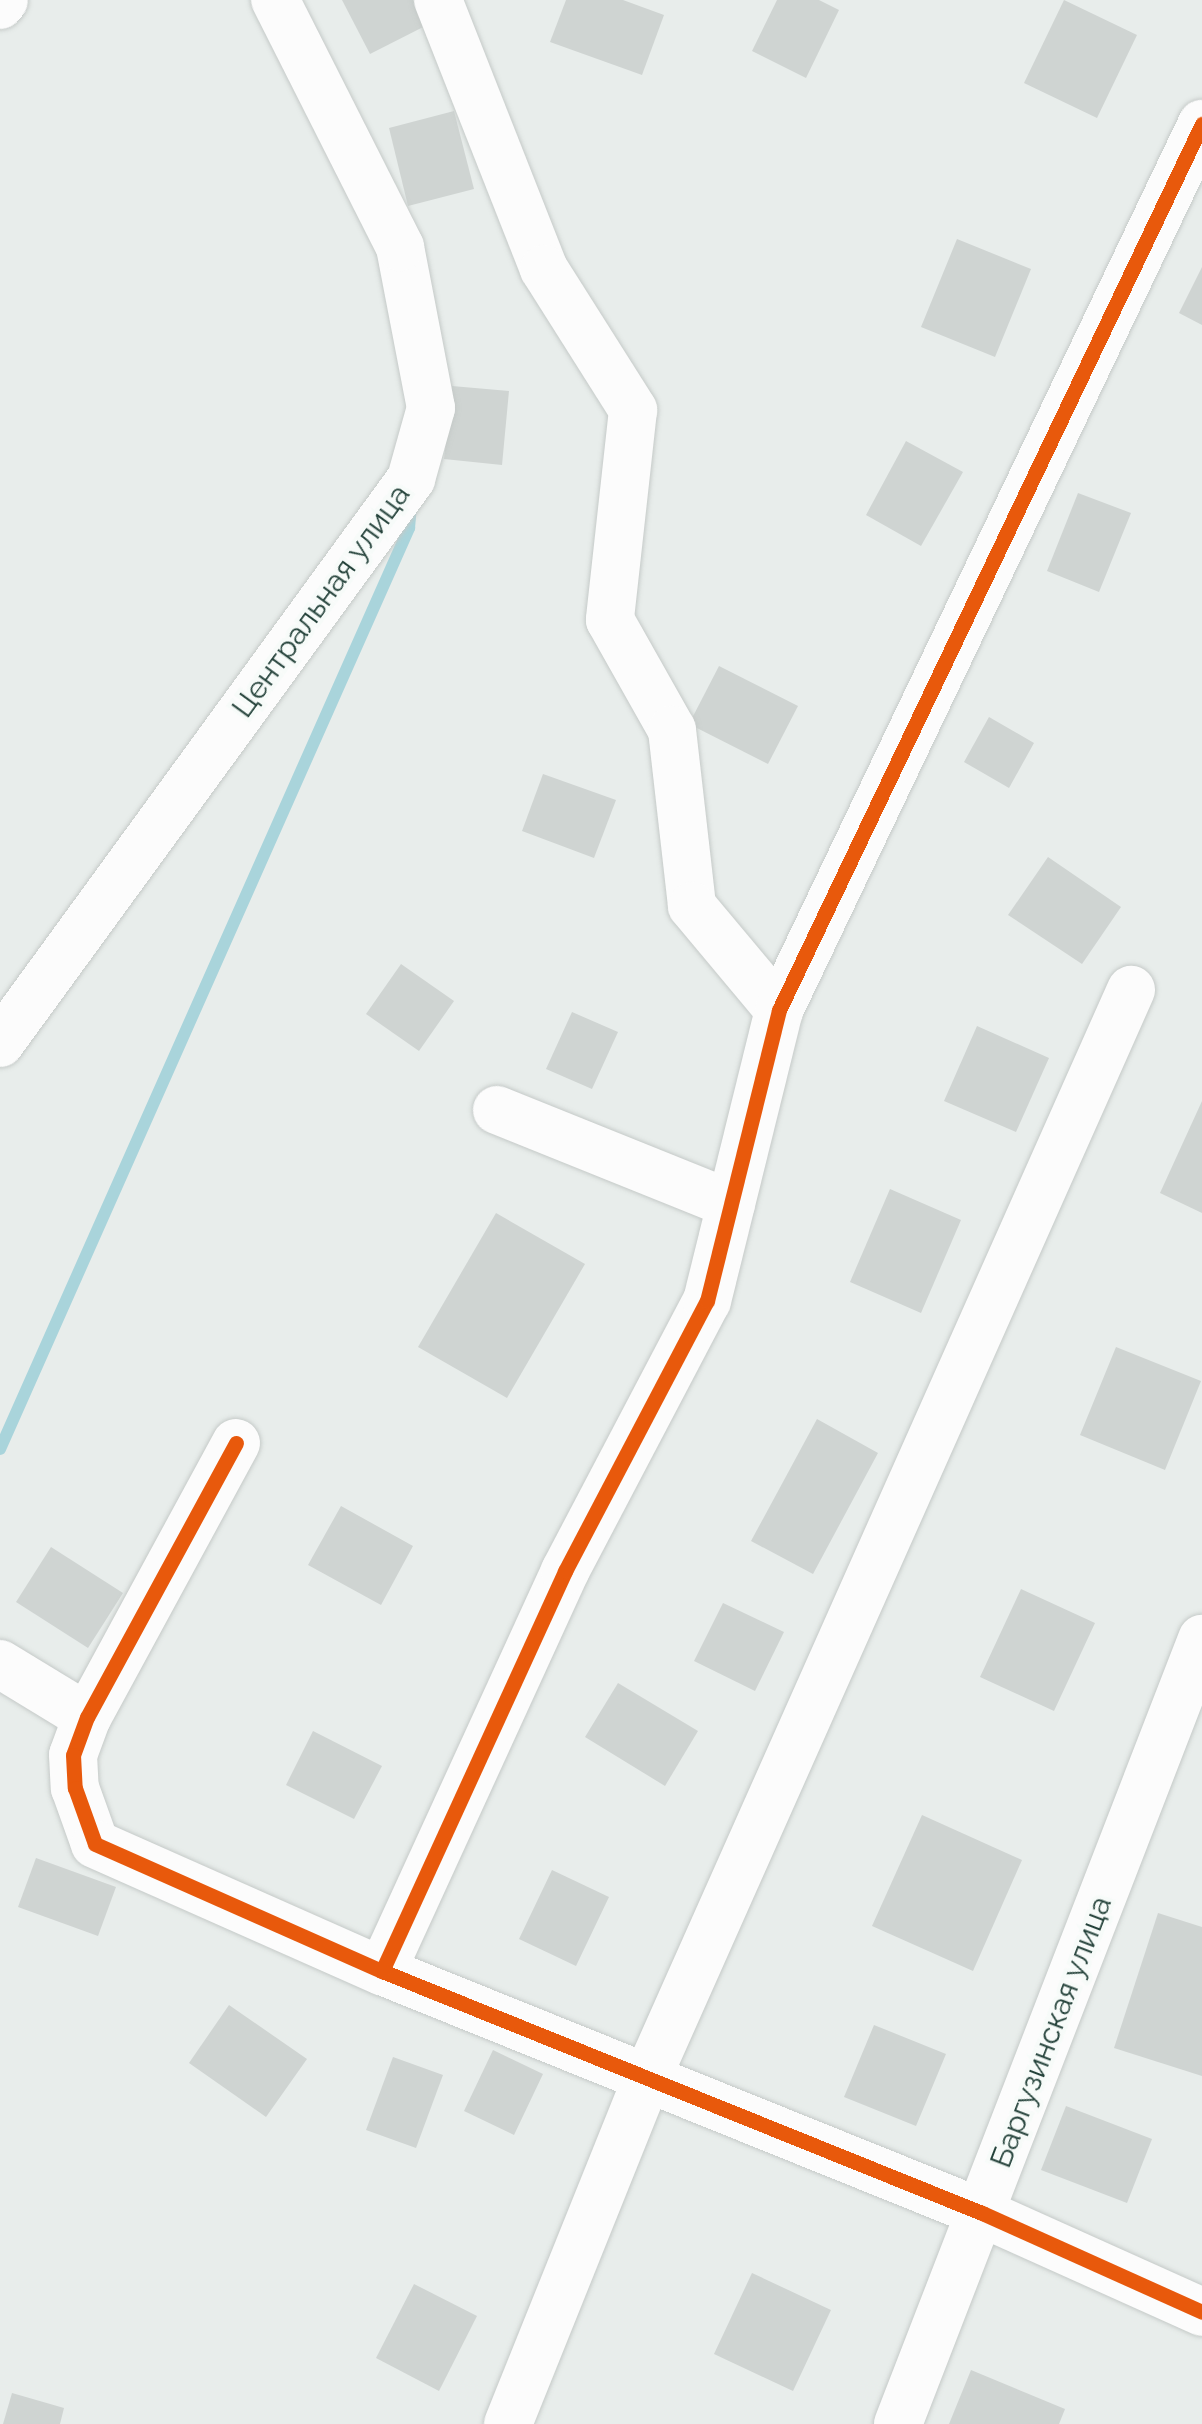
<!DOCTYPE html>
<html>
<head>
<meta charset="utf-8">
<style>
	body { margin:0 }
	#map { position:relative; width:1202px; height:2424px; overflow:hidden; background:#e8edeb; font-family:Raleway,sans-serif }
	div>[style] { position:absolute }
	.stream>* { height:12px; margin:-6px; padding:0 6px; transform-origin:6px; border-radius:6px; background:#a9d4db }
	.building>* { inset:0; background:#cfd4d2 }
	.roads { filter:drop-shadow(0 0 2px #c5cac8) drop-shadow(0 0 2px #c5cac8) }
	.minor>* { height:48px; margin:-24px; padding:0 24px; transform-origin:24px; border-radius:24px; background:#fcfcfc }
	.cycleway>* { height:15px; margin:-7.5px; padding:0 7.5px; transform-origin:7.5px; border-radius:7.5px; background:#e8590c }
	span { translate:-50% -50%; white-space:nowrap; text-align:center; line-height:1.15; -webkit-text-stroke:8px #f7fbf9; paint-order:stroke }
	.street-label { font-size:30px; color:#24423a }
</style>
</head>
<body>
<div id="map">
	<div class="stream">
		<i style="left:0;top:1449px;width:1008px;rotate:-66.05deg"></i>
		<i style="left:409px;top:528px;width:24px;rotate:-85deg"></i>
	</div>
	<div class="building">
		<i style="clip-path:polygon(342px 0,421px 0,433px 22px,370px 54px)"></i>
		<i style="clip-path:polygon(566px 0,623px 0,664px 15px,642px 75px,550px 42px)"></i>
		<i style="clip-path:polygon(777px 0,819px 0,839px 10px,806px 78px,752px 51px)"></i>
		<i style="clip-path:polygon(1064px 0,1137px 35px,1097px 118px,1024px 83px)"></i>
		<i style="clip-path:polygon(454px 111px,474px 189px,408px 206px,389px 128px)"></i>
		<i style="clip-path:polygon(957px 239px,1031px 269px,995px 357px,921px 327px)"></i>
		<i style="clip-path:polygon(1202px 267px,1202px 325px,1179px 313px)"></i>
		<i style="clip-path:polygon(452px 386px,509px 391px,502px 465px,444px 459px)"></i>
		<i style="clip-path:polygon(906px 441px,963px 472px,921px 546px,866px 515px)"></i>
		<i style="clip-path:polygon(1078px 493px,1131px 513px,1099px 592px,1047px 571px)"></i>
		<i style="clip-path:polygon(719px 666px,798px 706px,768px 764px,689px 724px)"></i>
		<i style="clip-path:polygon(989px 717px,1034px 743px,1009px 788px,964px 762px)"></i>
		<i style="clip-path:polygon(543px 774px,616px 800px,594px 858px,522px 831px)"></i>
		<i style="clip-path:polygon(1048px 857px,1121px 907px,1082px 964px,1008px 915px)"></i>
		<i style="clip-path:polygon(401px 964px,454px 1001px,419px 1051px,366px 1014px)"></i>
		<i style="clip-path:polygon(572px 1012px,618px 1032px,592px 1089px,546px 1069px)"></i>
		<i style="clip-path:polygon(977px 1026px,1049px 1058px,1016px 1132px,944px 1101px)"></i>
		<i style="clip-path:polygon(1202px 1101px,1202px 1213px,1160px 1193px)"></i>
		<i style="clip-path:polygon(890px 1189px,961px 1220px,921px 1313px,850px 1282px)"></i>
		<i style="clip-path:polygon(496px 1213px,585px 1264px,507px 1398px,418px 1347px)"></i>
		<i style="clip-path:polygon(1116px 1347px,1201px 1381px,1165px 1470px,1080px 1435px)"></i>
		<i style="clip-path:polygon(817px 1419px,878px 1453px,813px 1574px,751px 1541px)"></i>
		<i style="clip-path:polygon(341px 1506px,413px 1546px,381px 1605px,308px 1565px)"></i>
		<i style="clip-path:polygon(51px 1547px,123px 1593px,88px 1648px,16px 1602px)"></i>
		<i style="clip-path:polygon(1021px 1589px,1095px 1623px,1054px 1711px,980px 1677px)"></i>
		<i style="clip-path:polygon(723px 1603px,784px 1632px,755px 1691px,694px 1661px)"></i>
		<i style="clip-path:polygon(618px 1683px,698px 1731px,665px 1786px,585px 1737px)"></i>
		<i style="clip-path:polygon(313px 1731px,382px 1766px,354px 1819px,286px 1785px)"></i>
		<i style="clip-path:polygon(922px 1815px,1022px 1860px,973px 1971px,872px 1926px)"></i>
		<i style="clip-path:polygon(36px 1858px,116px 1887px,98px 1936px,18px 1907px)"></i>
		<i style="clip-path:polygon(552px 1870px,609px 1897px,576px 1966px,519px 1939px)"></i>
		<i style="clip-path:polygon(1158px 1913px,1202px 1927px,1202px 2076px,1114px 2048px)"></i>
		<i style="clip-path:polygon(229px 2005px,307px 2059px,266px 2117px,189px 2063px)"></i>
		<i style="clip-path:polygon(874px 2025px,946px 2054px,916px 2126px,844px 2097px)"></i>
		<i style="clip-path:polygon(493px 2050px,543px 2074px,514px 2135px,464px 2111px)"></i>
		<i style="clip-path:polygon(393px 2057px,443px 2075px,416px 2148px,366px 2130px)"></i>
		<i style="clip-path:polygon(1066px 2106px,1152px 2139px,1127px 2203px,1041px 2170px)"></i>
		<i style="clip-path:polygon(752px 2273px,831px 2310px,793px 2391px,714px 2354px)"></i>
		<i style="clip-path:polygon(414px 2284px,477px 2316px,439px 2391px,376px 2358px)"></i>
		<i style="clip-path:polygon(971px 2370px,1065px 2409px,1059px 2424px,949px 2424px)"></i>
		<i style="clip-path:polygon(12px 2393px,64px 2408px,60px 2424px,3px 2424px)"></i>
	</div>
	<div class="roads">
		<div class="minor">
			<i style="left:438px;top:0;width:289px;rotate:68.5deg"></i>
			<i style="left:544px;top:269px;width:167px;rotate:57.7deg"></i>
			<i style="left:633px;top:410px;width:211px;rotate:96.3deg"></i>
			<i style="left:610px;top:620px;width:126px;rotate:60.6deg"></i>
			<i style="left:672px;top:730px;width:177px;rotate:83.5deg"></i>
			<i style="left:692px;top:906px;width:136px;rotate:50.1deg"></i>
			<i style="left:0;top:5px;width:6px;rotate:-51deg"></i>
			<i style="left:0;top:1043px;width:698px;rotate:-53.92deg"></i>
			<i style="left:411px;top:479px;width:74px;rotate:-74.3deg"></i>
			<i style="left:431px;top:408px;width:164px;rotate:-100.9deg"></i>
			<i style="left:400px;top:247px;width:277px;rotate:-116.8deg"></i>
			<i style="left:497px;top:1110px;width:252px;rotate:21.9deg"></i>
			<i style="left:236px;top:1443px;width:312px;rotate:118.5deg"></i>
			<i style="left:87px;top:1717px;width:40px;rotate:110.2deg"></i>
			<i style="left:73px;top:1755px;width:33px;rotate:87deg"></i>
			<i style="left:75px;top:1788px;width:59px;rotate:70.3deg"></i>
			<i style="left:95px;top:1844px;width:314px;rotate:23.9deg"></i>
			<i style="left:382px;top:1971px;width:647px;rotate:21.97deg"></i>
			<i style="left:982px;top:2213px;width:241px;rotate:24.2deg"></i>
			<i style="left:0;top:1664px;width:102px;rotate:31.3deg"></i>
			<i style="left:382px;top:1971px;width:440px;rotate:-65.4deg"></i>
			<i style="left:565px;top:1571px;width:305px;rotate:-62.3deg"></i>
			<i style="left:707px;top:1301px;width:300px;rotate:-76.1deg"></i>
			<i style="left:779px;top:1010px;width:982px;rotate:-64.48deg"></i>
			<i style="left:508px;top:2424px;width:373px;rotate:-68.1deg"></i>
			<i style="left:647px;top:2078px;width:1191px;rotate:-66.02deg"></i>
			<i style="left:898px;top:2424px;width:842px;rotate:-68.83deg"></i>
		</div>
	</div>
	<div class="cycleway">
		<i style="left:236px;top:1443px;width:312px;rotate:118.5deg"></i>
		<i style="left:87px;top:1717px;width:40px;rotate:110.2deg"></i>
		<i style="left:73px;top:1755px;width:33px;rotate:87deg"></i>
		<i style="left:75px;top:1788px;width:59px;rotate:70.3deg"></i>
		<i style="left:95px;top:1844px;width:314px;rotate:23.9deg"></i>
		<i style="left:382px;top:1971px;width:647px;rotate:21.97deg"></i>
		<i style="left:982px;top:2213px;width:241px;rotate:24.2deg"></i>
		<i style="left:382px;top:1971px;width:440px;rotate:-65.4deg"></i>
		<i style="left:565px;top:1571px;width:305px;rotate:-62.3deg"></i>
		<i style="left:707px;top:1301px;width:300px;rotate:-76.1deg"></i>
		<i style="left:779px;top:1010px;width:982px;rotate:-64.48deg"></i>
	</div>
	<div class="street-label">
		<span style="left:321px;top:601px;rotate:-54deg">Центральная улица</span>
		<span style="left:1051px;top:2032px;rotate:-69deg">Баргузинская улица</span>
	</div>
</div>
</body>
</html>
